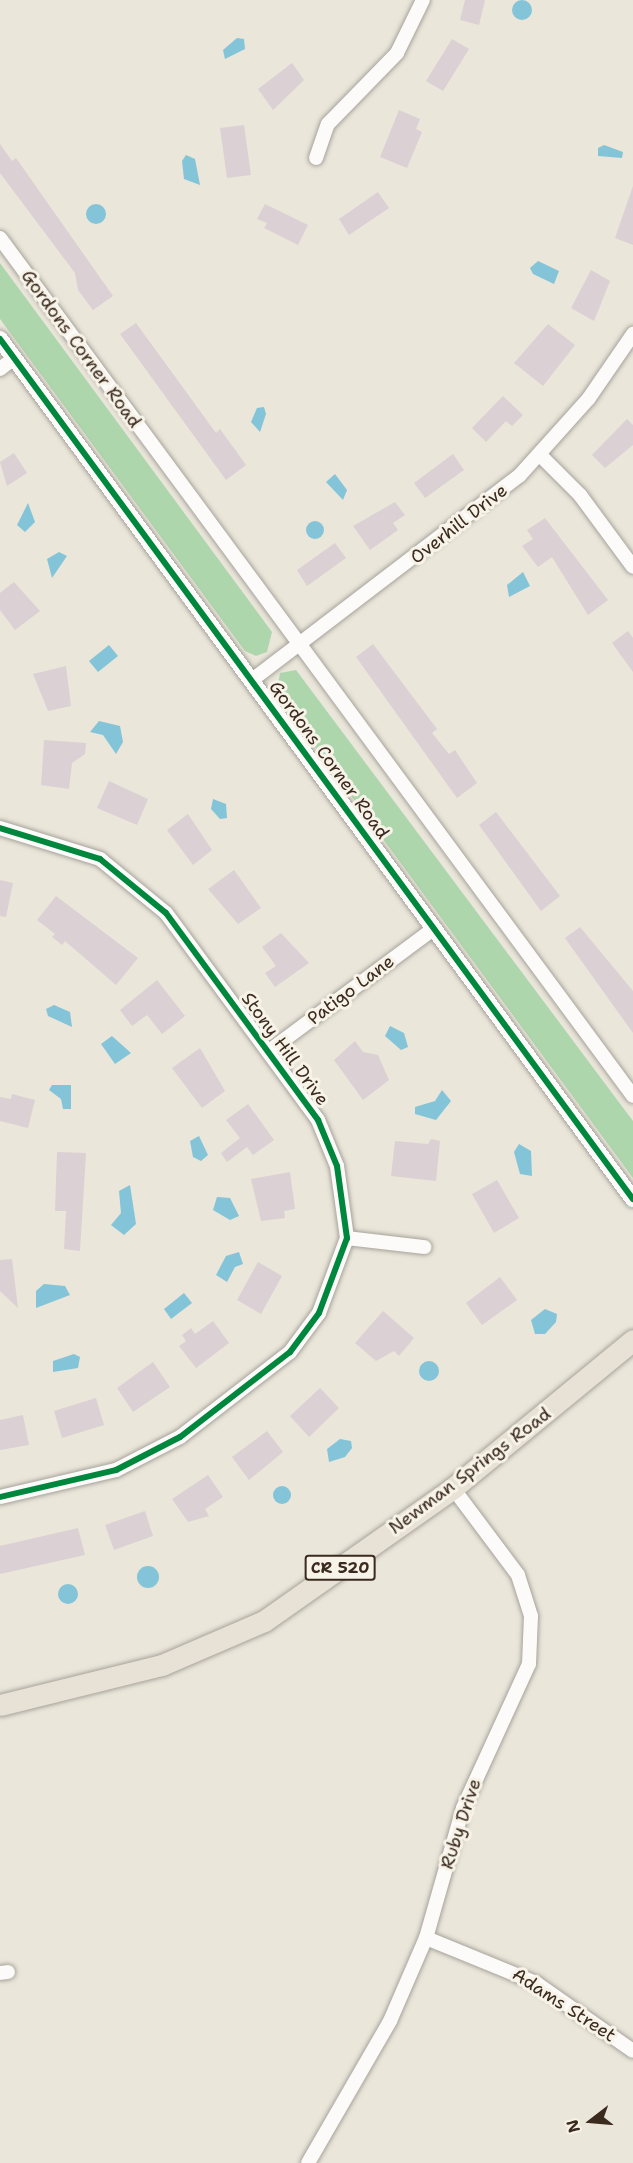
<!DOCTYPE html>
<html>
<head>
<meta charset="utf-8">
<style>
	body { margin:0 }
	#map { position:relative; width:633px; height:2163px; overflow:hidden; background:#eae6da; font-family:"Shantell Sans",sans-serif }
	div>[style] { position:absolute }
	.green>* { inset:0; background:#aed6ac }
	.water>* { inset:0; background:#84c4d8 }
	.round { border-radius:50% }
	.building>* { inset:0; background:#dbd0d3 }
	.roads { filter:drop-shadow(0 0 2px #a7a39b) drop-shadow(0 0 2px #a7a39b) }
	.minor>* { height:14px; margin:-7px; padding:0 7px; transform-origin:7px; border-radius:7px; background:#fcfbf9 }
	.tertiary>* { height:16px; margin:-8px; padding:0 8px; transform-origin:8px; border-radius:8px; background:#fcfbf9 }
	.primary>* { height:21px; margin:-10.5px; padding:0 10.5px; transform-origin:10.5px; border-radius:10.5px; background:#e7e2d5 }
	.cycleway>* { height:6px; margin:-3px; padding:0 3px; transform-origin:3px; border-radius:3px; background:#00873e }
	span { translate:-50% -50%; white-space:nowrap; text-align:center; line-height:1.15; -webkit-text-stroke:6px #f7f3e8; paint-order:stroke }
	.shield-label span { padding:2px 4px; background:#f7f3e8; border:2px solid; border-radius:4px; -webkit-text-stroke-width:0 }
	.shield-label { font-size:16px; color:#3b2a1e; font-weight:700 }
	.street-label { font-size:18px; color:#3b2a1e }
	.north { position:absolute; left:561px; top:2091px; width:60px; height:60px; -webkit-text-stroke:4px #f7f3e8; paint-order:stroke; rotate:254deg; font-size:16px; font-weight:700; line-height:24px; text-align:center; color:#3b2a1e }
	.north::after { content:''; display:block; margin:auto; width:21px; height:27px; background:#3b2a1e; clip-path:polygon(50% 0,100% 100%,50% 72%,0 100%) }
</style>
</head>
<body>
<div id="map">
	<div class="green">
		<i style="clip-path:polygon(0 263px,272px 632px,267px 652px,256px 656px,245px 651px,0 319px)"></i>
		<i style="clip-path:polygon(296px 670px,633px 1121px,633px 1178px,276px 694px,280px 673px)"></i>
	</div>
	<div class="water">
		<i class="round" style="left:512px;top:0;width:20px;height:20px"></i>
		<i style="clip-path:polygon(237px 38px,244px 39px,245px 49px,225px 59px,223px 50px)"></i>
		<i style="clip-path:polygon(604px 145px,623px 152px,622px 158px,598px 156px,598px 148px)"></i>
		<i style="clip-path:polygon(186px 155px,195px 159px,200px 185px,184px 179px,182px 161px)"></i>
		<i class="round" style="left:86px;top:204px;width:20px;height:20px"></i>
		<i style="clip-path:polygon(538px 261px,559px 271px,554px 284px,533px 274px,530px 268px)"></i>
		<i style="clip-path:polygon(264px 407px,266px 414px,260px 432px,251px 422px,257px 408px)"></i>
		<i style="clip-path:polygon(335px 474px,347px 490px,343px 500px,326px 482px)"></i>
		<i style="clip-path:polygon(28px 503px,35px 522px,25px 532px,17px 525px)"></i>
		<i class="round" style="left:306px;top:521px;width:18px;height:18px"></i>
		<i style="clip-path:polygon(59px 552px,67px 556px,52px 578px,47px 559px)"></i>
		<i style="clip-path:polygon(523px 572px,530px 586px,509px 597px,507px 585px)"></i>
		<i style="clip-path:polygon(109px 645px,118px 656px,98px 672px,89px 661px)"></i>
		<i style="clip-path:polygon(99px 721px,120px 726px,123px 742px,116px 754px,103px 735px,90px 732px)"></i>
		<i style="clip-path:polygon(213px 799px,226px 804px,227px 818px,220px 819px,211px 809px)"></i>
		<i style="clip-path:polygon(54px 1005px,70px 1012px,72px 1027px,48px 1016px,46px 1009px)"></i>
		<i style="clip-path:polygon(390px 1026px,404px 1033px,408px 1047px,401px 1050px,385px 1036px)"></i>
		<i style="clip-path:polygon(112px 1036px,131px 1053px,115px 1064px,101px 1044px)"></i>
		<i style="clip-path:polygon(52px 1085px,71px 1085px,71px 1109px,63px 1109px,61px 1099px,49px 1090px)"></i>
		<i style="clip-path:polygon(442px 1090px,451px 1101px,436px 1120px,415px 1114px,415px 1107px,435px 1101px)"></i>
		<i style="clip-path:polygon(199px 1136px,208px 1155px,201px 1161px,193px 1157px,190px 1141px)"></i>
		<i style="clip-path:polygon(519px 1144px,531px 1151px,532px 1176px,520px 1174px,514px 1152px)"></i>
		<i style="clip-path:polygon(130px 1185px,136px 1224px,124px 1235px,111px 1225px,121px 1213px,119px 1191px)"></i>
		<i style="clip-path:polygon(217px 1197px,230px 1198px,239px 1216px,230px 1220px,213px 1210px)"></i>
		<i style="clip-path:polygon(239px 1252px,243px 1264px,235px 1267px,227px 1282px,216px 1275px,226px 1256px)"></i>
		<i style="clip-path:polygon(44px 1284px,65px 1286px,70px 1295px,36px 1308px,36px 1291px)"></i>
		<i style="clip-path:polygon(184px 1293px,192px 1303px,171px 1319px,164px 1309px)"></i>
		<i style="clip-path:polygon(545px 1309px,557px 1314px,556px 1322px,545px 1334px,535px 1334px,531px 1320px)"></i>
		<i style="clip-path:polygon(74px 1354px,80px 1357px,78px 1368px,53px 1372px,53px 1361px)"></i>
		<i class="round" style="left:419px;top:1361px;width:20px;height:20px"></i>
		<i style="clip-path:polygon(340px 1439px,351px 1441px,352px 1448px,345px 1457px,329px 1462px,327px 1449px)"></i>
		<i class="round" style="left:273px;top:1486px;width:18px;height:18px"></i>
		<i class="round" style="left:137px;top:1566px;width:22px;height:22px"></i>
		<i class="round" style="left:58px;top:1584px;width:20px;height:20px"></i>
	</div>
	<div class="building">
		<i style="clip-path:polygon(465px 0,485px 0,479px 25px,460px 20px)"></i>
		<i style="clip-path:polygon(452px 39px,469px 49px,443px 91px,426px 81px)"></i>
		<i style="clip-path:polygon(292px 63px,304px 80px,273px 110px,258px 89px)"></i>
		<i style="clip-path:polygon(399px 110px,420px 119px,416px 129px,422px 132px,407px 168px,380px 157px)"></i>
		<i style="clip-path:polygon(244px 125px,251px 175px,227px 178px,220px 128px)"></i>
		<i style="clip-path:polygon(0 144px,12px 161px,16px 158px,113px 296px,93px 310px,78px 290px,75px 273px,0 173px)"></i>
		<i style="clip-path:polygon(633px 186px,633px 245px,615px 238px)"></i>
		<i style="clip-path:polygon(378px 192px,389px 208px,349px 235px,339px 219px)"></i>
		<i style="clip-path:polygon(265px 204px,308px 225px,298px 245px,264px 228px,267px 223px,257px 219px)"></i>
		<i style="clip-path:polygon(591px 270px,610px 281px,594px 321px,571px 308px)"></i>
		<i style="clip-path:polygon(136px 323px,216px 433px,220px 429px,246px 465px,226px 480px,120px 334px)"></i>
		<i style="clip-path:polygon(548px 324px,575px 345px,543px 386px,514px 363px)"></i>
		<i style="clip-path:polygon(503px 396px,523px 415px,512px 426px,506px 421px,486px 442px,472px 428px)"></i>
		<i style="clip-path:polygon(627px 419px,633px 425px,633px 445px,605px 468px,592px 455px)"></i>
		<i style="clip-path:polygon(14px 453px,27px 473px,7px 486px,0 462px)"></i>
		<i style="clip-path:polygon(453px 454px,464px 470px,425px 498px,414px 483px)"></i>
		<i style="clip-path:polygon(395px 502px,405px 515px,393px 523px,398px 530px,370px 550px,353px 526px)"></i>
		<i style="clip-path:polygon(545px 518px,608px 600px,588px 615px,552px 557px,538px 567px,522px 546px,533px 539px,527px 530px)"></i>
		<i style="clip-path:polygon(335px 543px,346px 558px,307px 586px,297px 570px)"></i>
		<i style="clip-path:polygon(14px 582px,40px 611px,15px 630px,0 610px,0 593px)"></i>
		<i style="clip-path:polygon(628px 631px,633px 638px,633px 672px,612px 643px)"></i>
		<i style="clip-path:polygon(373px 644px,437px 729px,432px 733px,449px 754px,455px 750px,477px 783px,457px 798px,356px 657px)"></i>
		<i style="clip-path:polygon(66px 666px,71px 706px,48px 711px,33px 674px)"></i>
		<i style="clip-path:polygon(44px 740px,86px 743px,85px 754px,72px 763px,69px 789px,41px 785px)"></i>
		<i style="clip-path:polygon(109px 781px,148px 799px,137px 825px,97px 808px)"></i>
		<i style="clip-path:polygon(496px 812px,560px 896px,541px 911px,479px 825px)"></i>
		<i style="clip-path:polygon(188px 814px,212px 850px,193px 865px,167px 830px)"></i>
		<i style="clip-path:polygon(234px 870px,261px 908px,238px 924px,208px 889px)"></i>
		<i style="clip-path:polygon(0 880px,13px 883px,6px 917px,0 916px)"></i>
		<i style="clip-path:polygon(56px 896px,138px 958px,116px 985px,65px 941px,62px 945px,52px 937px,55px 934px,37px 920px)"></i>
		<i style="clip-path:polygon(580px 927px,633px 991px,633px 1033px,565px 938px)"></i>
		<i style="clip-path:polygon(281px 933px,309px 963px,275px 987px,265px 973px,276px 966px,262px 947px)"></i>
		<i style="clip-path:polygon(157px 980px,185px 1016px,162px 1034px,147px 1015px,132px 1026px,120px 1010px)"></i>
		<i style="clip-path:polygon(355px 1041px,363px 1052px,378px 1055px,389px 1080px,363px 1100px,334px 1060px)"></i>
		<i style="clip-path:polygon(200px 1048px,225px 1091px,202px 1108px,172px 1068px)"></i>
		<i style="clip-path:polygon(12px 1094px,35px 1100px,28px 1128px,0 1121px,0 1097px,11px 1099px)"></i>
		<i style="clip-path:polygon(248px 1104px,274px 1140px,253px 1155px,247px 1147px,227px 1162px,221px 1153px,240px 1138px,226px 1120px)"></i>
		<i style="clip-path:polygon(431px 1139px,440px 1141px,436px 1181px,391px 1176px,395px 1141px,428px 1144px)"></i>
		<i style="clip-path:polygon(57px 1152px,86px 1153px,80px 1251px,64px 1249px,66px 1211px,55px 1211px)"></i>
		<i style="clip-path:polygon(290px 1172px,295px 1209px,284px 1211px,285px 1218px,261px 1221px,251px 1179px)"></i>
		<i style="clip-path:polygon(497px 1180px,519px 1218px,494px 1233px,472px 1194px)"></i>
		<i style="clip-path:polygon(12px 1259px,18px 1308px,0 1291px,0 1260px)"></i>
		<i style="clip-path:polygon(258px 1262px,282px 1276px,261px 1314px,237px 1300px)"></i>
		<i style="clip-path:polygon(500px 1277px,517px 1300px,482px 1325px,466px 1303px)"></i>
		<i style="clip-path:polygon(383px 1311px,414px 1338px,399px 1356px,394px 1351px,376px 1361px,355px 1343px)"></i>
		<i style="clip-path:polygon(213px 1321px,229px 1343px,196px 1368px,179px 1346px,186px 1341px,182px 1335px,191px 1328px,195px 1334px)"></i>
		<i style="clip-path:polygon(153px 1362px,170px 1387px,133px 1412px,117px 1388px)"></i>
		<i style="clip-path:polygon(320px 1388px,339px 1408px,309px 1437px,290px 1416px)"></i>
		<i style="clip-path:polygon(96px 1398px,104px 1425px,62px 1438px,54px 1411px)"></i>
		<i style="clip-path:polygon(23px 1415px,29px 1445px,0 1450px,0 1420px)"></i>
		<i style="clip-path:polygon(267px 1431px,283px 1452px,249px 1480px,232px 1457px)"></i>
		<i style="clip-path:polygon(208px 1475px,223px 1497px,205px 1509px,209px 1516px,188px 1522px,172px 1499px)"></i>
		<i style="clip-path:polygon(145px 1511px,153px 1536px,114px 1550px,105px 1525px)"></i>
		<i style="clip-path:polygon(78px 1528px,85px 1555px,0 1574px,0 1546px)"></i>
	</div>
	<div class="roads">
		<div class="minor">
			<i style="left:316px;top:158px;width:36px;rotate:-71deg"></i>
			<i style="left:328px;top:124px;width:99px;rotate:-45.8deg"></i>
			<i style="left:397px;top:53px;width:59px;rotate:-63.9deg"></i>
			<i style="left:0;top:238px;width:1066px;rotate:53.58deg"></i>
			<i style="left:0;top:369px;width:18px;rotate:-38deg"></i>
			<i style="left:540px;top:455px;width:57px;rotate:45deg"></i>
			<i style="left:580px;top:495px;width:89px;rotate:53.6deg"></i>
			<i style="left:252px;top:680px;width:337px;rotate:-37.4deg"></i>
			<i style="left:520px;top:475px;width:103px;rotate:-48.1deg"></i>
			<i style="left:589px;top:398px;width:78px;rotate:-55.5deg"></i>
			<i style="left:0;top:828px;width:105px;rotate:17.2deg"></i>
			<i style="left:100px;top:859px;width:85px;rotate:39.3deg"></i>
			<i style="left:166px;top:913px;width:257px;rotate:53.7deg"></i>
			<i style="left:318px;top:1120px;width:50px;rotate:67.6deg"></i>
			<i style="left:337px;top:1166px;width:73px;rotate:82.1deg"></i>
			<i style="left:347px;top:1238px;width:80px;rotate:110.5deg"></i>
			<i style="left:319px;top:1313px;width:49px;rotate:126.6deg"></i>
			<i style="left:290px;top:1352px;width:139px;rotate:142.3deg"></i>
			<i style="left:180px;top:1437px;width:72px;rotate:152.7deg"></i>
			<i style="left:116px;top:1470px;width:119px;rotate:166.9deg"></i>
			<i style="left:269px;top:1051px;width:204px;rotate:-36.6deg"></i>
			<i style="left:347px;top:1238px;width:78px;rotate:6.7deg"></i>
			<i style="left:426px;top:1938px;width:119px;rotate:22.2deg"></i>
			<i style="left:536px;top:1983px;width:118px;rotate:35deg"></i>
			<i style="left:0;top:1973px;width:8px;rotate:-7deg"></i>
			<i style="left:308px;top:2163px;width:164px;rotate:-60deg"></i>
			<i style="left:390px;top:2021px;width:90px;rotate:-66.6deg"></i>
			<i style="left:426px;top:1938px;width:135px;rotate:-74.1deg"></i>
			<i style="left:463px;top:1808px;width:158px;rotate:-65.4deg"></i>
			<i style="left:529px;top:1664px;width:48px;rotate:-87.6deg"></i>
			<i style="left:531px;top:1616px;width:43px;rotate:-107.6deg"></i>
			<i style="left:518px;top:1575px;width:109px;rotate:-126.8deg"></i>
		</div>
		<div class="tertiary">
			<i style="left:0;top:339px;width:1068px;rotate:53.65deg"></i>
		</div>
		<div class="primary">
			<i style="left:0;top:1705px;width:167px;rotate:-13.9deg"></i>
			<i style="left:162px;top:1665px;width:111px;rotate:-23.3deg"></i>
			<i style="left:264px;top:1621px;width:231px;rotate:-35.1deg"></i>
			<i style="left:453px;top:1488px;width:233px;rotate:-39.4deg"></i>
		</div>
	</div>
	<div class="cycleway">
		<i style="left:0;top:339px;width:1068px;rotate:53.65deg"></i>
		<i style="left:0;top:828px;width:105px;rotate:17.2deg"></i>
		<i style="left:100px;top:859px;width:85px;rotate:39.3deg"></i>
		<i style="left:166px;top:913px;width:257px;rotate:53.7deg"></i>
		<i style="left:318px;top:1120px;width:50px;rotate:67.6deg"></i>
		<i style="left:337px;top:1166px;width:73px;rotate:82.1deg"></i>
		<i style="left:347px;top:1238px;width:80px;rotate:110.5deg"></i>
		<i style="left:319px;top:1313px;width:49px;rotate:126.6deg"></i>
		<i style="left:290px;top:1352px;width:139px;rotate:142.3deg"></i>
		<i style="left:180px;top:1437px;width:72px;rotate:152.7deg"></i>
		<i style="left:116px;top:1470px;width:119px;rotate:166.9deg"></i>
	</div>
	<div class="shield-label">
		<span style="left:340px;top:1568px">CR 520</span>
	</div>
	<div class="street-label">
		<span style="left:81px;top:349px;rotate:54deg">Gordons Corner Road</span>
		<span style="left:459px;top:524px;rotate:-38deg">Overhill Drive</span>
		<span style="left:329px;top:760px;rotate:54deg">Gordons Corner Road</span>
		<span style="left:351px;top:990px;rotate:-37deg">Patigo Lane</span>
		<span style="left:285px;top:1049px;rotate:54deg">Stony Hill Drive</span>
		<span style="left:470px;top:1471px;rotate:-37deg">Newman Springs Road</span>
		<span style="left:461px;top:1824px;rotate:-72deg">Ruby Drive</span>
		<span style="left:564px;top:2005px;rotate:33deg">Adams Street</span>
	</div>
	<div class="north">N</div>
</div>
</body>
</html>
